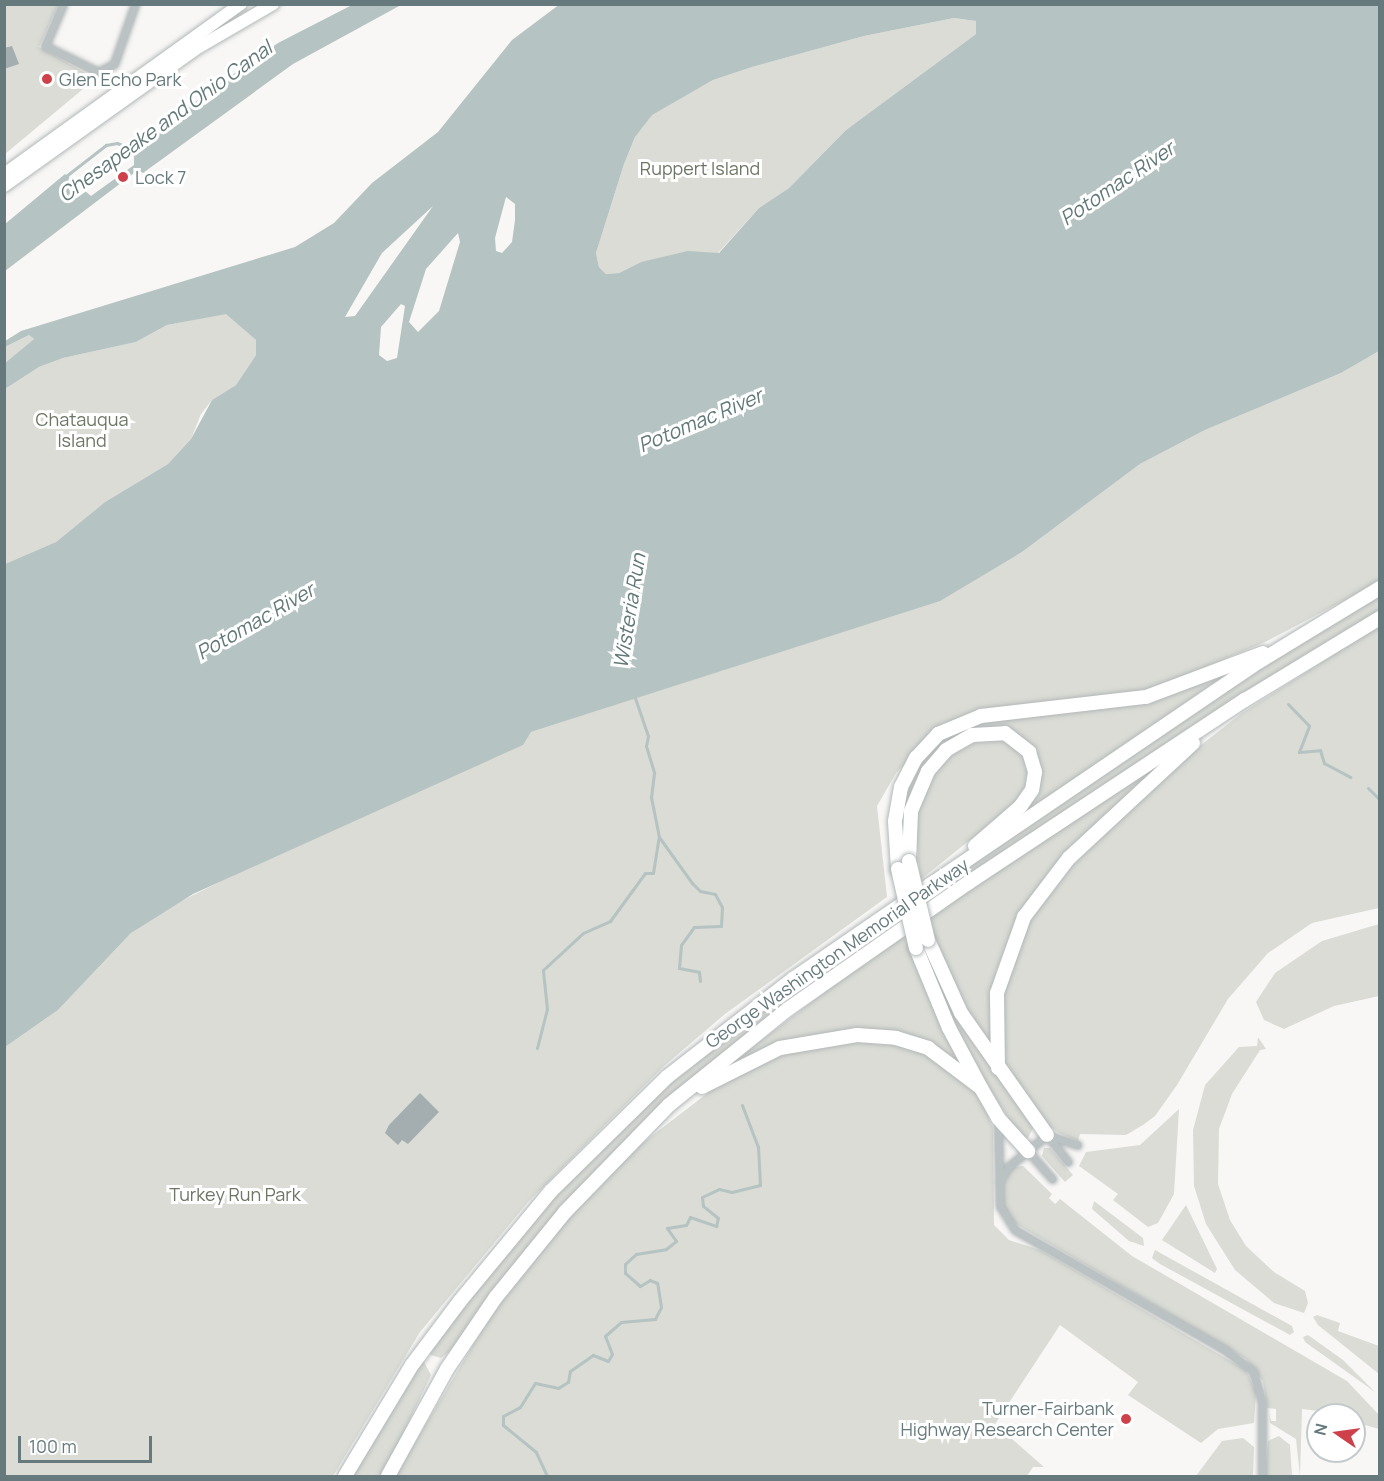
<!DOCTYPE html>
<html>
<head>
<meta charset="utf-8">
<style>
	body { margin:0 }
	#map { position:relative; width:1384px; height:1481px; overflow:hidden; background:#f8f7f6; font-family:Manrope,sans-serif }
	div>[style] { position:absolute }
	.green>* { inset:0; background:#dadcd5 }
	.water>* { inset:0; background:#b5c3c2 }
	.stream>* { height:3px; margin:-1.5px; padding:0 1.5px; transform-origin:1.5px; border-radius:1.5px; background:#b5c3c2 }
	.building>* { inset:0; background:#a4aeb0 }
	.roads { filter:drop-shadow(0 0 2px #b2b7b8) drop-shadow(0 0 2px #b2b7b8) }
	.minor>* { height:7px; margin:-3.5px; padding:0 3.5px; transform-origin:3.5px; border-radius:3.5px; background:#bbc2c3 }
	.trunk>* { height:12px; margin:-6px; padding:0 6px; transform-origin:6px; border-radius:6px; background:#fff }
	.motorway>* { height:14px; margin:-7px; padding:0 7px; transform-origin:7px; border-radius:7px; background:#fff }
	.bridges { filter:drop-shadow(0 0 2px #b2b7b8) drop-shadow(0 0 2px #b2b7b8) }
	.motorway-bridge>* { height:14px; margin:-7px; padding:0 7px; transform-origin:7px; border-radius:7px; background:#fff }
	.dots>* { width:16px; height:16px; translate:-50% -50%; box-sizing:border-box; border:3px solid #fff; border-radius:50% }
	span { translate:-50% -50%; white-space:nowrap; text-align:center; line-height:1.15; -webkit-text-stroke:6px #fff; paint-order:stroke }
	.poi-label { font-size:18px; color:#667a7d }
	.left { translate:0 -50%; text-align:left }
	.right { translate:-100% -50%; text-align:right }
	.park-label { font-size:18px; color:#6d7665 }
	.street-label { font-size:18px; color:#667a7d }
	.water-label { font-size:20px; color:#617877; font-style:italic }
	.frame { position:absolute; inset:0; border:6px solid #667a7d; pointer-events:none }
	.north { position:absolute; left:1306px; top:1403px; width:60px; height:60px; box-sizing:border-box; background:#fff; border:2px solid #c2cacb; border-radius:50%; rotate:283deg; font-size:16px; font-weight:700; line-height:24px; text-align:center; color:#667a7d }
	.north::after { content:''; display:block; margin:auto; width:21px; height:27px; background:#ce404a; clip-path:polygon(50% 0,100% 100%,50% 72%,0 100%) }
	.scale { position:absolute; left:18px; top:1436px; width:134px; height:27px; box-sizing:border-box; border:3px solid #667a7d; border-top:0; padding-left:8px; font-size:18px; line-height:21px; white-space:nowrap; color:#667a7d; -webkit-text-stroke:4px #fff; paint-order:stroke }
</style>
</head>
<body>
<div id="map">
	<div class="green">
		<i style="clip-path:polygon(5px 5px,58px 5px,39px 47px,89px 75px,89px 84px,5px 154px)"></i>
		<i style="clip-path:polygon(954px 18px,976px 21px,976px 34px,846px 130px,789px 188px,759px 208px,718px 253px,641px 262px,619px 273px,606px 274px,599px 267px,596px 253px,624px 164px,635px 137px,651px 115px,713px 80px,752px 67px,864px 36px)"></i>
		<i style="clip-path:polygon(226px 313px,256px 340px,256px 355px,236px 385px,212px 400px,201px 414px,191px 439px,168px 464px,105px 502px,56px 542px,5px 564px,5px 389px,39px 367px,63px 358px,136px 342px,167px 325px)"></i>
		<i style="clip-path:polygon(29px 335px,34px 339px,5px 363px,5px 347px)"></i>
		<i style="clip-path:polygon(1379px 351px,1379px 582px,1267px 641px,1142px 694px,977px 711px,941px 727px,896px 773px,877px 806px,887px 897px,725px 1014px,664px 1066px,528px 1202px,420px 1332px,333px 1476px,5px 1476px,5px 1047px,58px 1010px,131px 933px,165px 909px,286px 849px,522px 745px,531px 732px,940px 600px,1022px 552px,1140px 464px,1205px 430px,1341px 373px)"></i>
		<i style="clip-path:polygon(1379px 595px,1379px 611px,1149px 756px,769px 1017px,535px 1240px,450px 1351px,441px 1358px,431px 1355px,429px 1351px,525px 1226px,661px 1089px,830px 961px,1212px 700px)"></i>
		<i style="clip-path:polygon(1379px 626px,1379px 908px,1312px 923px,1268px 953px,1228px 999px,1177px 1085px,1155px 1116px,1143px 1125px,1126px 1135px,1080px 1134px,1078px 1141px,1059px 1133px,1045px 1123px,1002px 1066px,1004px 981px,1022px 931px,1052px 886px,1173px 767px,1242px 713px)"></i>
		<i style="clip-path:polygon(1232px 670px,993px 836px,1021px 810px,1040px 770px,995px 729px,934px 759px,900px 850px,905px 789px,931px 749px,949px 735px,970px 724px,1141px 704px)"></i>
		<i style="clip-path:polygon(998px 736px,1026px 755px,1031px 775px,1025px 796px,920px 880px,915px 819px,932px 773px,961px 747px)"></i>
		<i style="clip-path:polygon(1168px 755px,1058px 862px,1017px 917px,996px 972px,989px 1044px,943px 969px,927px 916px)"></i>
		<i style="clip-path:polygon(1379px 924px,1379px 996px,1334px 1006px,1284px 1029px,1264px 1020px,1256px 1002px,1275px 973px,1322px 941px)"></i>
		<i style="clip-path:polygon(905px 931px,963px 1066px,936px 1047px,844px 1032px,792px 1039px,733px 1062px)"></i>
		<i style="clip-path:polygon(925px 945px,957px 1018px,1033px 1128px,1028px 1138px,1019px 1135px,957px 1037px,921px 947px)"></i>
		<i style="clip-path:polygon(1258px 1037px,1266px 1049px,1260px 1050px,1232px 1094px,1219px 1129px,1218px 1184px,1230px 1220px,1246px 1246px,1274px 1272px,1305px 1291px,1308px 1303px,1304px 1313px,1274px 1303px,1235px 1270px,1206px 1224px,1194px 1186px,1193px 1130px,1205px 1085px,1239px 1047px,1257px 1046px)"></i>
		<i style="clip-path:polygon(842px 1039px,913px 1046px,966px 1081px,980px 1097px,993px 1128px,994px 1225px,1009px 1240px,1040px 1250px,1246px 1370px,1256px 1392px,1254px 1423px,1218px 1429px,1201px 1443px,1128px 1395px,1138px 1382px,1060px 1325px,995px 1424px,1044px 1467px,1033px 1467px,1027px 1476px,395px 1476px,497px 1305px,539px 1250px,631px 1152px,722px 1082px,798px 1046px)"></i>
		<i style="clip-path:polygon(1179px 1109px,1174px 1194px,1158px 1223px,1148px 1227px,1113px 1200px,1118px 1194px,1079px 1166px,1086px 1152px,1140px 1145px)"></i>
		<i style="clip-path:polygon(1044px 1148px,1050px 1148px,1073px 1175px,1065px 1182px,1042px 1156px)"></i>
		<i style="clip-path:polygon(1023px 1166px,1052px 1194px,1049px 1198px,1055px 1204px,1060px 1199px,1132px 1256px,1347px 1381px,1379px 1415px,1379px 1429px,1354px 1422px,1354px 1415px,1302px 1409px,1300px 1476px,1296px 1439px,1270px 1423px,1269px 1414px,1271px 1421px,1276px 1421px,1276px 1409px,1267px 1408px,1263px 1381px,1246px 1359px,1013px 1222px,1003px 1207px,1003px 1180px,1014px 1167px)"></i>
		<i style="clip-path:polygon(1094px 1201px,1143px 1238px,1144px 1246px,1129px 1241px,1092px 1209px)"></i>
		<i style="clip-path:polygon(1186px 1205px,1217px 1269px,1215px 1273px,1162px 1240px)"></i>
		<i style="clip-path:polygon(1155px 1250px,1292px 1326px,1294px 1332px,1290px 1335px,1160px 1264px,1152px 1258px)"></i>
		<i style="clip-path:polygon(1317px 1315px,1340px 1323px,1338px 1331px,1379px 1346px,1379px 1374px,1318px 1325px,1313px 1317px)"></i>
		<i style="clip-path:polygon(1308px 1335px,1343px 1360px,1375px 1392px,1305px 1342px,1303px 1337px)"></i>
		<i style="clip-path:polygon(423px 1360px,431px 1375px,383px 1476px,353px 1476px)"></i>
		<i style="clip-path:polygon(1279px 1436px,1290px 1445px,1292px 1476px,1265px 1476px,1268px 1441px)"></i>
		<i style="clip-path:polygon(1243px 1438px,1254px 1447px,1253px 1476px,1196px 1476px,1222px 1441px)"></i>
	</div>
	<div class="water">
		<i style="clip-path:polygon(evenodd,560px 4px,1379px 5px,1379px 351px,1341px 373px,1205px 430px,1140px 464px,1022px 552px,940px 601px,531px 732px,523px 745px,193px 894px,131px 933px,58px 1010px,5px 1047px,5px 564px,56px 542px,105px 502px,168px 464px,191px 439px,212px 400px,236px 385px,256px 355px,256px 340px,226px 314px,167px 325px,136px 342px,63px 358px,39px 367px,5px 389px,5px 363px,34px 339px,29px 335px,5px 347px,5px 341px,21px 331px,295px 247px,334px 223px,372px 183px,438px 132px,512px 40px,560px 4px,954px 18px,976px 21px,976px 34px,846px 130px,789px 188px,759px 208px,719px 253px,688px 251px,641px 262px,619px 273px,606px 274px,599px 267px,596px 253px,624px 164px,635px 137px,652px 115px,713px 80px,752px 67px,864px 36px,954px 18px,560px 4px,506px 197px,515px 204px,515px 220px,512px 242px,502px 253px,496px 251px,495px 238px,506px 197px,560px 4px,433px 206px,355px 316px,345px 317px,382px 253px,433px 206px,560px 4px,458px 233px,460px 242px,439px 311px,418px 332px,409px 322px,426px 269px,458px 233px,560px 4px,401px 304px,405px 306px,397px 358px,387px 361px,379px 355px,381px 327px,401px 304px)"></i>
		<i style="clip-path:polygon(352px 5px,401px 5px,293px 64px,143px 173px,138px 170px,5px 271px,5px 224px,65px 174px,91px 196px,134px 165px,134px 150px,141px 142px,228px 78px,278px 43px)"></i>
	</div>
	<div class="stream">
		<i style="left:66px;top:176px;width:51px;rotate:-37.8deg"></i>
		<i style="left:106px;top:145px;width:11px;rotate:-10deg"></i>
		<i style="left:117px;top:143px;width:18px;rotate:22deg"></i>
		<i style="left:635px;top:698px;width:40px;rotate:71.1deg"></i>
		<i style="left:648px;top:736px;width:10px;rotate:101deg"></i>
		<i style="left:646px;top:746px;width:28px;rotate:73deg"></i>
		<i style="left:654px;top:773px;width:24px;rotate:97deg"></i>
		<i style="left:651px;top:797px;width:41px;rotate:78.7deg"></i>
		<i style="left:659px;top:837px;width:57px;rotate:54.3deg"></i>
		<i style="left:692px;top:883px;width:11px;rotate:45deg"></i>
		<i style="left:700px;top:891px;width:15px;rotate:11deg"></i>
		<i style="left:715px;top:894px;width:15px;rotate:62deg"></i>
		<i style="left:722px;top:907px;width:19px;rotate:93deg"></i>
		<i style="left:721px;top:926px;width:27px;rotate:178deg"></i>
		<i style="left:694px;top:927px;width:22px;rotate:126deg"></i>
		<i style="left:681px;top:945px;width:23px;rotate:95deg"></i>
		<i style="left:679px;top:968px;width:20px;rotate:11deg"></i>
		<i style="left:699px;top:972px;width:9px;rotate:84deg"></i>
		<i style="left:1288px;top:704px;width:30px;rotate:46deg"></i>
		<i style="left:1309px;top:726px;width:28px;rotate:111deg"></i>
		<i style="left:1299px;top:752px;width:21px;rotate:-5deg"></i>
		<i style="left:1320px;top:750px;width:14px;rotate:73deg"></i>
		<i style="left:1324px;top:763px;width:30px;rotate:28deg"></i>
		<i style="left:1368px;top:788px;width:17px;rotate:45deg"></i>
		<i style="left:537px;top:1048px;width:40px;rotate:-75.6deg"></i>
		<i style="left:547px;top:1009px;width:39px;rotate:-96deg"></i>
		<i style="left:543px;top:970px;width:54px;rotate:-42.8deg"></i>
		<i style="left:583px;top:933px;width:30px;rotate:-24deg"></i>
		<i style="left:610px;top:921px;width:59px;rotate:-53.9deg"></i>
		<i style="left:645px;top:873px;width:8px"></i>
		<i style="left:653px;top:873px;width:36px;rotate:-81deg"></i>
		<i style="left:547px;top:1476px;width:26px;rotate:-115deg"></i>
		<i style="left:536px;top:1452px;width:43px;rotate:-140.7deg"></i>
		<i style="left:503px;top:1425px;width:9px;rotate:-90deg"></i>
		<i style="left:503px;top:1416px;width:19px;rotate:-28deg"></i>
		<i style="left:520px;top:1407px;width:28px;rotate:-58deg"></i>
		<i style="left:535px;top:1383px;width:24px;rotate:12deg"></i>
		<i style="left:558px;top:1388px;width:12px;rotate:-31deg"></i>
		<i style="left:568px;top:1382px;width:11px;rotate:-80deg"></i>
		<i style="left:570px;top:1371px;width:28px;rotate:-35deg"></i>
		<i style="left:593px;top:1355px;width:16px;rotate:22deg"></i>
		<i style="left:608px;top:1361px;width:8px;rotate:-60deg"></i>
		<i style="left:612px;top:1354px;width:19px;rotate:-111deg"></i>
		<i style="left:605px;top:1336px;width:21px;rotate:-41deg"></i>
		<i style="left:621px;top:1322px;width:34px;rotate:-5deg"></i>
		<i style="left:655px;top:1319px;width:13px;rotate:-63deg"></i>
		<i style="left:661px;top:1307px;width:24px;rotate:-99deg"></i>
		<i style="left:657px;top:1283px;width:8px;rotate:-157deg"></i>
		<i style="left:650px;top:1280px;width:12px;rotate:149deg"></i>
		<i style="left:640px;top:1286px;width:20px;rotate:-139deg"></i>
		<i style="left:625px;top:1273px;width:9px;rotate:-90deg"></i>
		<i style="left:625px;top:1264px;width:15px;rotate:-42deg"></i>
		<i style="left:636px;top:1254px;width:30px;rotate:-9deg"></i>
		<i style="left:666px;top:1249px;width:13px;rotate:-39deg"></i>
		<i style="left:676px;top:1241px;width:16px;rotate:-125deg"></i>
		<i style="left:667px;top:1228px;width:19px;rotate:-9deg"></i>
		<i style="left:686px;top:1225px;width:9px;rotate:-63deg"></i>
		<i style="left:690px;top:1217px;width:28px;rotate:19deg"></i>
		<i style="left:716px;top:1226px;width:8px;rotate:-76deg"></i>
		<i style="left:718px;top:1218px;width:19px;rotate:-141deg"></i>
		<i style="left:703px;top:1206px;width:9px;rotate:-96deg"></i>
		<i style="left:702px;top:1197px;width:19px;rotate:-25deg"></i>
		<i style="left:719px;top:1189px;width:13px;rotate:13deg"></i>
		<i style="left:732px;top:1192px;width:29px;rotate:-14deg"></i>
		<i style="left:760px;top:1185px;width:38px;rotate:-93deg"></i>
		<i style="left:758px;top:1147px;width:45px;rotate:-110.9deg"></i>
	</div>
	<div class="building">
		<i style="clip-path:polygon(12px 46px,19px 64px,4px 69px,4px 48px)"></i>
		<i style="clip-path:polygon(420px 1093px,439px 1112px,408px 1144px,402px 1140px,398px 1145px,385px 1133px,389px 1125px)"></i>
	</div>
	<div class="roads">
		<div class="minor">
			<i style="left:63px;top:4px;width:46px;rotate:113.2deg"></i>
			<i style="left:45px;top:46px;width:59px;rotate:26.1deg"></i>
			<i style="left:98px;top:72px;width:18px;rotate:-27deg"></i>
			<i style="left:114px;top:64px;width:64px;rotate:-70.7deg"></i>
			<i style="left:998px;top:1121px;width:85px;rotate:88.7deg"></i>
			<i style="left:1000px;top:1206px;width:28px;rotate:58deg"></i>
			<i style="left:1015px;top:1230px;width:242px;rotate:29.7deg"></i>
			<i style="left:1225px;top:1350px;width:35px;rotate:37deg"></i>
			<i style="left:1253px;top:1371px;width:32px;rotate:74deg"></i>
			<i style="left:1262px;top:1402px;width:74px;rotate:90deg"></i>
			<i style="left:1047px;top:1135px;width:34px;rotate:52deg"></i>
			<i style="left:1047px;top:1135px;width:32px;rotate:18deg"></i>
			<i style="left:1028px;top:1151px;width:37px;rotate:49deg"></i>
			<i style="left:999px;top:1182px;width:17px;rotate:-59deg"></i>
			<i style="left:1008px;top:1167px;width:50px;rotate:-39.4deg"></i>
		</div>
		<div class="trunk">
			<i style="left:4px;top:174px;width:292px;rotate:-35.7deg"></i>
			<i style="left:4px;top:186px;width:239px;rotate:-35.5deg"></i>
			<i style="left:199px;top:47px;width:86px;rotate:-30.2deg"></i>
		</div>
		<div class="motorway">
			<i style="left:909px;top:861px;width:50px;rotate:-87.7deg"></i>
			<i style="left:911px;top:811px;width:43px;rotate:-67deg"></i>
			<i style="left:928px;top:771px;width:28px;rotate:-49deg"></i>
			<i style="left:946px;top:750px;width:30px;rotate:-30deg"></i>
			<i style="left:972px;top:735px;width:33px;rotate:-3deg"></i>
			<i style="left:1005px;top:733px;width:31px;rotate:38deg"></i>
			<i style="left:1029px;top:752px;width:21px;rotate:73deg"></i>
			<i style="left:1035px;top:772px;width:18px;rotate:99deg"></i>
			<i style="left:1032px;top:790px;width:19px;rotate:125deg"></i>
			<i style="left:1021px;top:806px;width:61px;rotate:139deg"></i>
			<i style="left:898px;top:869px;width:48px;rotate:-93.6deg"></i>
			<i style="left:895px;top:821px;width:35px;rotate:-80deg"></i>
			<i style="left:901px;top:787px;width:33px;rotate:-63deg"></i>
			<i style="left:916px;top:758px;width:33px;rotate:-47deg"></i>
			<i style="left:938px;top:734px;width:47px;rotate:-22.7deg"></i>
			<i style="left:981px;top:716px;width:166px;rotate:-6.6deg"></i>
			<i style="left:1146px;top:697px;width:125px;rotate:-20.6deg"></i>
			<i style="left:928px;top:940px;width:80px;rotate:65.7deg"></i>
			<i style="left:961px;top:1013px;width:149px;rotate:54.8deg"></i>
			<i style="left:916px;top:948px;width:87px;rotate:67.6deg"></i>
			<i style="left:949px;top:1028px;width:68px;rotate:61.9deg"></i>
			<i style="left:981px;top:1088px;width:34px;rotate:60deg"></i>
			<i style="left:998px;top:1118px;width:45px;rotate:47.7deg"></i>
			<i style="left:998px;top:1068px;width:75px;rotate:-90.8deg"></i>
			<i style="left:997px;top:993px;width:81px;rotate:-70.4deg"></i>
			<i style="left:1024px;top:917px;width:74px;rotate:-52.7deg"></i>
			<i style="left:1069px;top:858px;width:169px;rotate:-42.8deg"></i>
			<i style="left:702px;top:1087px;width:87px;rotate:-26.6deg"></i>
			<i style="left:780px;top:1048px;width:78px;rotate:-9.6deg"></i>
			<i style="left:857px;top:1035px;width:39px;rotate:4deg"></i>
			<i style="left:896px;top:1038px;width:34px;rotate:17deg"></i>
			<i style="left:928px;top:1048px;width:66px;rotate:37deg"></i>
			<i style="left:345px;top:1476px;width:130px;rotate:-58.9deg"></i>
			<i style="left:412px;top:1365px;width:80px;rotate:-53.1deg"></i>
			<i style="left:460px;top:1301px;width:143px;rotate:-50.4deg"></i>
			<i style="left:551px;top:1191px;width:163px;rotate:-44.5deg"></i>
			<i style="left:667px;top:1077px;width:160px;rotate:-37.9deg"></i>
			<i style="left:793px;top:979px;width:166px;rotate:-34.5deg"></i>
			<i style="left:930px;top:885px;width:389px;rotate:-34.2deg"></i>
			<i style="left:1252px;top:666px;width:150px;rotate:-31.4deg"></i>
			<i style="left:388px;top:1476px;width:122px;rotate:-61.1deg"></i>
			<i style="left:447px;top:1369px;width:87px;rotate:-55.8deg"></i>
			<i style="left:496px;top:1297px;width:109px;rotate:-50.9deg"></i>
			<i style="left:565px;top:1212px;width:149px;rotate:-45.8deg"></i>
			<i style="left:669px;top:1105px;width:153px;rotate:-38.9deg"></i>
			<i style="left:788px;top:1009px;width:220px;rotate:-35deg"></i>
			<i style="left:968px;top:883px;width:332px;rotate:-33.5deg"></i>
			<i style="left:1245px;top:700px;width:158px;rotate:-31.3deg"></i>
		</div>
	</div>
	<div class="bridges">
		<div class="motorway-bridge">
			<i style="left:909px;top:861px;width:81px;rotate:76.5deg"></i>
			<i style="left:898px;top:869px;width:81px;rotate:77.2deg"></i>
		</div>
	</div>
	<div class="dots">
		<i style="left:47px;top:79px;background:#ce404a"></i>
		<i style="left:123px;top:177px;background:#ce404a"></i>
		<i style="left:1126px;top:1419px;background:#ce404a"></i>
	</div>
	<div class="poi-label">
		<span class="left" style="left:59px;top:79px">Glen Echo Park</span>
		<span class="left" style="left:135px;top:177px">Lock 7</span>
		<span class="right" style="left:1114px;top:1419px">Turner-Fairbank<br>Highway Research Center</span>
	</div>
	<div class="park-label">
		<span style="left:700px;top:168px">Ruppert Island</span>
		<span style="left:82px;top:430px">Chatauqua<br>Island</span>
		<span style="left:235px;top:1194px">Turkey Run Park</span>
	</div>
	<div class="street-label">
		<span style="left:837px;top:953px;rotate:-35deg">George Washington Memorial Parkway</span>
	</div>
	<div class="water-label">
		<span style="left:165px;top:121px;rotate:-36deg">Chesapeake and Ohio Canal</span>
		<span style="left:1117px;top:183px;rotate:-34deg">Potomac River</span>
		<span style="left:700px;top:420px;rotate:-23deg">Potomac River</span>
		<span style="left:629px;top:611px;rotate:-81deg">Wisteria Run</span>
		<span style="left:255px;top:621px;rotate:-30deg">Potomac River</span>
	</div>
	<div class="frame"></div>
	<div class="north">N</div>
	<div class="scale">100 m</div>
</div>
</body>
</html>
